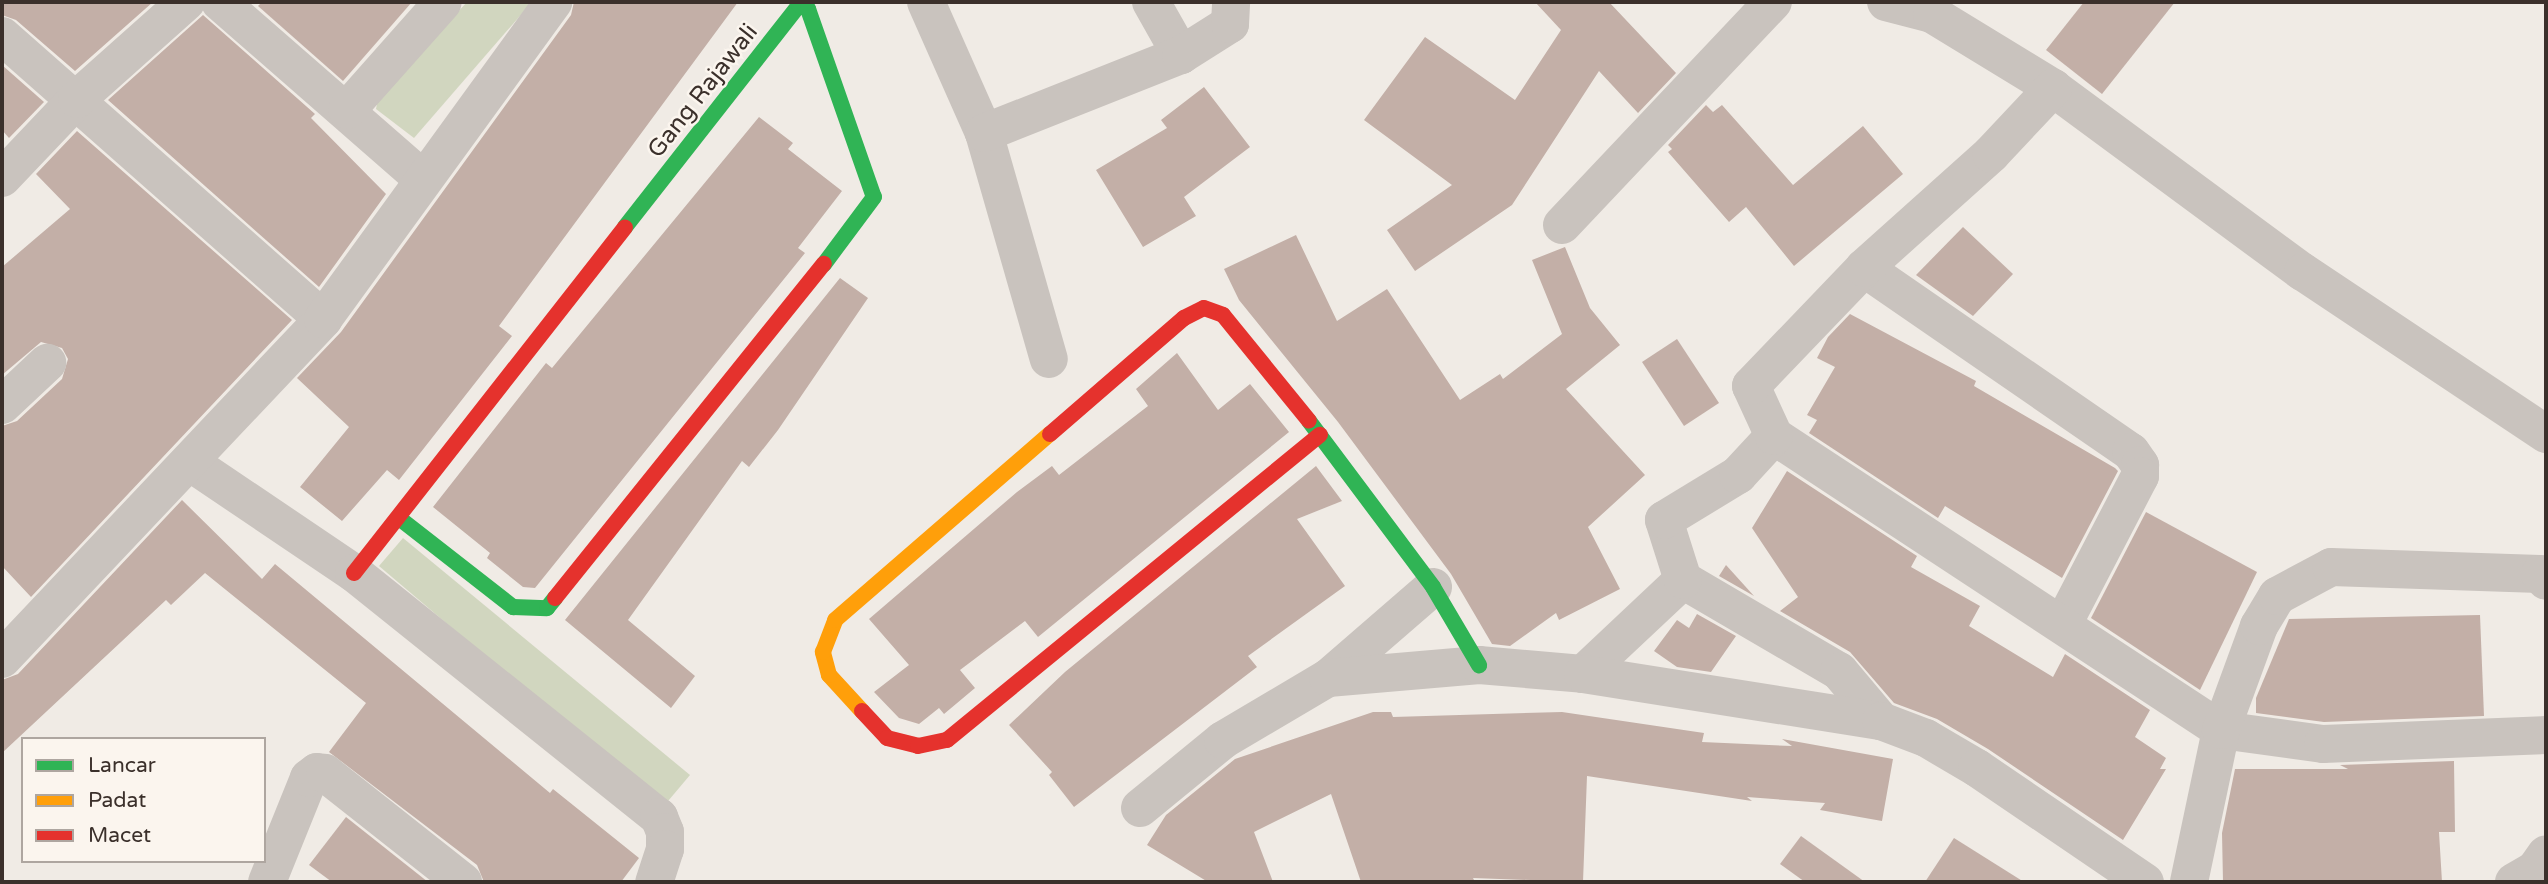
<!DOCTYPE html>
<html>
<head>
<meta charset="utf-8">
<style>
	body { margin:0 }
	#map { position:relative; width:2548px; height:884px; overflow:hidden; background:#f0ebe5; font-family:"Varela Round",sans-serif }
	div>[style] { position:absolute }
	.green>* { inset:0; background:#d1d6bf }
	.building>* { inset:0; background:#c3afa7 }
	.street>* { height:38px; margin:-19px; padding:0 19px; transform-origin:19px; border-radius:19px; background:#c9c3be }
	.fast>* { height:16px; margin:-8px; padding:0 8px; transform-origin:8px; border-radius:8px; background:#30b455 }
	.slow>* { height:16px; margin:-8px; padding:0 8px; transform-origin:8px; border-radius:8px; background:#ff9f0a }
	.jam>* { height:16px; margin:-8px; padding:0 8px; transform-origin:8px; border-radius:8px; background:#e5322d }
	span { translate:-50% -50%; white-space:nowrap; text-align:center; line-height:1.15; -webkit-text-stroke:5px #fbf5ee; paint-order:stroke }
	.street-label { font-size:24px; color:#3b302b }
	.frame { position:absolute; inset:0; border:4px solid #3b302b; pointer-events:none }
	.legend { position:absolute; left:21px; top:737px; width:245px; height:126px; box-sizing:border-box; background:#fbf5ee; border:2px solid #aea6a0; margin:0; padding:9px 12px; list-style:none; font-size:21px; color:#3b302b }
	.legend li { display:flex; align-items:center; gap:14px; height:35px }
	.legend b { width:35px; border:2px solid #aea6a0 }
</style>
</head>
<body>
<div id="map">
	<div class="green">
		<i style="clip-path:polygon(467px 2px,532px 2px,414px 138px,376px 109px,378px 99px)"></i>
		<i style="clip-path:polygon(403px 538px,690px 775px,663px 807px,379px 566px)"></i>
	</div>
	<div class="building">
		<i style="clip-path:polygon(2px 2px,153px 2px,75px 71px,16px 20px,2px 15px)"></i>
		<i style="clip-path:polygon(262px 2px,412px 2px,343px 81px,258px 6px)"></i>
		<i style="clip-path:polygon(574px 2px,738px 2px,499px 326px,512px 336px,399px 480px,387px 470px,342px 521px,300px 487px,349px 427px,297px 378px,341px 332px,571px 15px)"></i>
		<i style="clip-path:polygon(1535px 2px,1609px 2px,1676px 73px,1638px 113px,1599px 71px,1512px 205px,1415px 271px,1387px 230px,1452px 185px,1364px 120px,1425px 37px,1515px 100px,1561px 30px)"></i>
		<i style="clip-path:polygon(2084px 2px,2175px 2px,2102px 94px,2046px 50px)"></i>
		<i style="clip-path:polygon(203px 15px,315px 114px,311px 118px,386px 194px,319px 287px,108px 100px)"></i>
		<i style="clip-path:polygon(2px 65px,44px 102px,9px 138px,2px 130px)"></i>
		<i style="clip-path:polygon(1204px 87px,1250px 147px,1184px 197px,1196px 216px,1143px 247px,1096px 170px,1167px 128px,1161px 120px)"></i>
		<i style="clip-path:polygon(1706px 105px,1713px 112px,1722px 105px,1793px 185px,1863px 126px,1903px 174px,1794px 266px,1746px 207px,1729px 222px,1668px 152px,1672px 149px,1668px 145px)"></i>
		<i style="clip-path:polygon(759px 117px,793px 143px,788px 149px,842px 191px,798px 248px,805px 253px,535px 588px,523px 587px,487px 558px,490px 553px,433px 507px,546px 363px,552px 368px)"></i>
		<i style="clip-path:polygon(77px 131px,292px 320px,31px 597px,2px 566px,2px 426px,17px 421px,62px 379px,68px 359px,62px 348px,41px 342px,2px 375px,2px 267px,70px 209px,36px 174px)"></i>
		<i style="clip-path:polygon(1963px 227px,2013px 274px,1973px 316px,1916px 275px)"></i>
		<i style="clip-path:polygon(1296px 235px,1337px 321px,1387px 289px,1460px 400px,1500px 374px,1503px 379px,1562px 334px,1532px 260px,1565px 247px,1590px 308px,1620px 345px,1566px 389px,1645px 475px,1588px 527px,1620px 589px,1559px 620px,1556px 613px,1510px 646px,1492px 644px,1451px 574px,1338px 422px,1239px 300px,1224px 269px)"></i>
		<i style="clip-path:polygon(840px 278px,868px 298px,778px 430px,749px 467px,742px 461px,628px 620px,695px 676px,671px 708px,565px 620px)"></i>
		<i style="clip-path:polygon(1850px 314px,1976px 381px,1974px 386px,2115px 468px,2118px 471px,2062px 578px,1945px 506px,1938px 518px,1809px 433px,1817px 420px,1807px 415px,1835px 367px,1817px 358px,1828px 337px)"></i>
		<i style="clip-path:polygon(1677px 339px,1719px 403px,1684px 426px,1642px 362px)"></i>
		<i style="clip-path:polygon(1177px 353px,1218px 410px,1250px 384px,1289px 432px,1038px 637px,1025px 621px,960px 670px,975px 688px,944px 714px,939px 708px,919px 724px,899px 718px,874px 692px,909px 665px,869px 619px,1017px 492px,1052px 466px,1059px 475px,1148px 406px,1136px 389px)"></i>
		<i style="clip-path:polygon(1316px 466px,1342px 501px,1297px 519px,1345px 586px,1248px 656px,1257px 667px,1074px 807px,1049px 775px,1052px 772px,1009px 725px,1065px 672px)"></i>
		<i style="clip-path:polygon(1787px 471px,1917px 556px,1911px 567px,1980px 606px,1969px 626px,2053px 677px,2065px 654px,2150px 710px,2135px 737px,2166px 758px,2160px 769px,2166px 769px,2123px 840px,1988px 749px,1937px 719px,1894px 703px,1850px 652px,1780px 611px,1798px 597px,1752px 528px)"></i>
		<i style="clip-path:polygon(182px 500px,262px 579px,275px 564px,550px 793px,553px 789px,639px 858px,621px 882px,484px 882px,477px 865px,329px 752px,366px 703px,205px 573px,171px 605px,166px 600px,2px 753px,2px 680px,18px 674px)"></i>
		<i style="clip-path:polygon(2146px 512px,2257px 572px,2200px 690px,2091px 618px)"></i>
		<i style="clip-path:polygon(1726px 565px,1754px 596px,1719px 576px)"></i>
		<i style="clip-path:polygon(1697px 614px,1736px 636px,1711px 672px,1677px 667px,1654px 651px,1677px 620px,1689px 628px)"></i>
		<i style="clip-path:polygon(2480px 615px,2484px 716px,2324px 722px,2256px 713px,2256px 698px,2289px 619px)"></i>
		<i style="clip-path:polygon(1373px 712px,1391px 712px,1393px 717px,1562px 712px,1704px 733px,1702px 742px,1792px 746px,1782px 739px,1893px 759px,1882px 821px,1820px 810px,1825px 803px,1747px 797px,1752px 801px,1587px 776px,1583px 882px,1473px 878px,1475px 882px,1361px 882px,1331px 794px,1254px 832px,1273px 882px,1208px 882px,1147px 845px,1166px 815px,1235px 759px)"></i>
		<i style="clip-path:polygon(2454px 761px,2455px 832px,2439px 832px,2442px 882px,2223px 882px,2222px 833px,2235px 769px,2348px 769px,2340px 765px)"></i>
		<i style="clip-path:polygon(346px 817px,428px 882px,332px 882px,309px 865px)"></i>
		<i style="clip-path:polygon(1801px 836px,1865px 882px,1805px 882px,1780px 864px)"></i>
		<i style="clip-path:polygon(1954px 838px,2024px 882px,1925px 882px)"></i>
	</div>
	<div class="street">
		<i style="left:220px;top:2px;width:269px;rotate:41.1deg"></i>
		<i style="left:926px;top:2px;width:143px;rotate:66.1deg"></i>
		<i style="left:984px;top:133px;width:235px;rotate:74deg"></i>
		<i style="left:1151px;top:2px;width:61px;rotate:60.5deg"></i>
		<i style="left:1886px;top:2px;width:48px;rotate:14.6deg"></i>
		<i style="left:1932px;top:14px;width:142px;rotate:31.4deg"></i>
		<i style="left:2053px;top:88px;width:310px;rotate:36.4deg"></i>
		<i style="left:2303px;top:272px;width:292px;rotate:33.7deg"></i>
		<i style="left:2px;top:36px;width:428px;rotate:41.4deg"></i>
		<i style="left:347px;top:110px;width:144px;rotate:-48.4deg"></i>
		<i style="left:984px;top:133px;width:212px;rotate:-21.6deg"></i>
		<i style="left:1181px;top:55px;width:58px;rotate:-32.3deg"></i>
		<i style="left:1230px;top:24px;width:22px;rotate:-87deg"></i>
		<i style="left:2px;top:178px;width:109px;rotate:-46.5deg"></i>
		<i style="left:77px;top:99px;width:146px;rotate:-41.7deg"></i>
		<i style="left:1562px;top:225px;width:307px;rotate:-46.6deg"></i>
		<i style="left:1864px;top:268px;width:324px;rotate:34.6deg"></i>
		<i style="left:2131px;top:452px;width:16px;rotate:55deg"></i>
		<i style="left:2140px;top:465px;width:11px;rotate:90deg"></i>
		<i style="left:2140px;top:476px;width:167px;rotate:117.5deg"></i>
		<i style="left:2px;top:405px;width:62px;rotate:-43deg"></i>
		<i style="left:1774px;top:436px;width:535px;rotate:33.33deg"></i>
		<i style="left:2221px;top:730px;width:103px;rotate:7.8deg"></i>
		<i style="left:2323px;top:744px;width:223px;rotate:-2.3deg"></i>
		<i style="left:191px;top:463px;width:197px;rotate:34deg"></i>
		<i style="left:354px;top:573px;width:391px;rotate:38.7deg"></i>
		<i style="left:659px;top:817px;width:16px;rotate:68deg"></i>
		<i style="left:665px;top:832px;width:17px;rotate:90deg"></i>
		<i style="left:665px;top:849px;width:35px;rotate:108deg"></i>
		<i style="left:1683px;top:580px;width:181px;rotate:30.3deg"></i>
		<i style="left:1839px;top:671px;width:65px;rotate:50deg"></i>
		<i style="left:2px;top:659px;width:468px;rotate:-46.6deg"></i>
		<i style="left:323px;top:319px;width:392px;rotate:-54deg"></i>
		<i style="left:1583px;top:674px;width:137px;rotate:-43.2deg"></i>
		<i style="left:1683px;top:580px;width:63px;rotate:-107.6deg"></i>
		<i style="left:1664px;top:520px;width:87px;rotate:-31.3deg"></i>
		<i style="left:1738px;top:475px;width:53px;rotate:-47.3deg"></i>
		<i style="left:1774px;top:436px;width:55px;rotate:-114.7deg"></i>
		<i style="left:1751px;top:386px;width:163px;rotate:-46.2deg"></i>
		<i style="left:1864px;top:268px;width:171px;rotate:-41.9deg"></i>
		<i style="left:1991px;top:154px;width:91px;rotate:-46.8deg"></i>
		<i style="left:1328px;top:678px;width:139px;rotate:-40.9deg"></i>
		<i style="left:1140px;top:808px;width:107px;rotate:-39.3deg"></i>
		<i style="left:1223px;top:740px;width:122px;rotate:-30.6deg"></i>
		<i style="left:1328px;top:678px;width:152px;rotate:-4.9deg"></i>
		<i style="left:1479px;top:665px;width:104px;rotate:4.9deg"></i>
		<i style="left:1583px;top:674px;width:302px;rotate:9deg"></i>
		<i style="left:1881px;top:721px;width:48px;rotate:20.7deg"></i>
		<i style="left:1926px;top:738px;width:59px;rotate:30.5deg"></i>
		<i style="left:1977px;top:768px;width:203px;rotate:34.2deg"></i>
		<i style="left:267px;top:882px;width:112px;rotate:-68deg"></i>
		<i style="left:309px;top:778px;width:10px;rotate:-37deg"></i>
		<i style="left:317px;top:772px;width:8px;rotate:7deg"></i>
		<i style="left:325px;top:773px;width:176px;rotate:38.3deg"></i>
		<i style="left:2189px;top:882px;width:155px;rotate:-78.1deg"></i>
		<i style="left:2221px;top:730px;width:111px;rotate:-69.9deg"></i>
		<i style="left:2259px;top:626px;width:35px;rotate:-59deg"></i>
		<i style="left:2277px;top:596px;width:61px;rotate:-28.2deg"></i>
		<i style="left:2331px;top:567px;width:209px;rotate:1.9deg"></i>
		<i style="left:2540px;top:574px;width:9px;rotate:49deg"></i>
		<i style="left:2514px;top:882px;width:24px;rotate:-30deg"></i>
		<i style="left:2535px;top:870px;width:19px;rotate:-55deg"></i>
	</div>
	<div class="fast">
		<i style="left:625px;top:227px;width:282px;rotate:-51.9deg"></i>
		<i style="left:799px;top:5px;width:10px;rotate:24deg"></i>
		<i style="left:808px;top:9px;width:199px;rotate:70.7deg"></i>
		<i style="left:874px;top:197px;width:84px;rotate:126.7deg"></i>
		<i style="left:1309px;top:421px;width:207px;rotate:53.2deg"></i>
		<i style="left:1433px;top:587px;width:91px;rotate:59.5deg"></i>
		<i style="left:399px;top:518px;width:145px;rotate:38deg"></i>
		<i style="left:513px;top:607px;width:34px;rotate:2deg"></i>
		<i style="left:547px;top:608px;width:13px;rotate:-51deg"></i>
	</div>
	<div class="slow">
		<i style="left:862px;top:711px;width:49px;rotate:-132.5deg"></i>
		<i style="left:829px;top:675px;width:24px;rotate:-105deg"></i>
		<i style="left:823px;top:652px;width:34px;rotate:-69deg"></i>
		<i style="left:835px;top:620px;width:284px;rotate:-40.9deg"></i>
	</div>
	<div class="jam">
		<i style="left:1050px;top:434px;width:177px;rotate:-40.9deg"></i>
		<i style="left:1184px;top:318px;width:22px;rotate:-27deg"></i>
		<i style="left:1204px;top:308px;width:20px;rotate:20deg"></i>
		<i style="left:1223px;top:315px;width:136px;rotate:50.9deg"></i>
		<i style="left:354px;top:573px;width:439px;rotate:-51.9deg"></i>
		<i style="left:555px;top:598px;width:429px;rotate:-51.2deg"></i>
		<i style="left:862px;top:711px;width:37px;rotate:47deg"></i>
		<i style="left:887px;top:738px;width:32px;rotate:14deg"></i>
		<i style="left:918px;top:746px;width:30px;rotate:-12deg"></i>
		<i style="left:947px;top:740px;width:482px;rotate:-39.3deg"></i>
	</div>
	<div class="street-label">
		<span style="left:703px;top:91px;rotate:-52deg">Gang Rajawali</span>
	</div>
	<div class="frame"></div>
	<ul class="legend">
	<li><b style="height:9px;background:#30b455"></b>Lancar</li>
	<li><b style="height:9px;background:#ff9f0a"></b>Padat</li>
	<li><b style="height:9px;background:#e5322d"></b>Macet</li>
	</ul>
</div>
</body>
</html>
